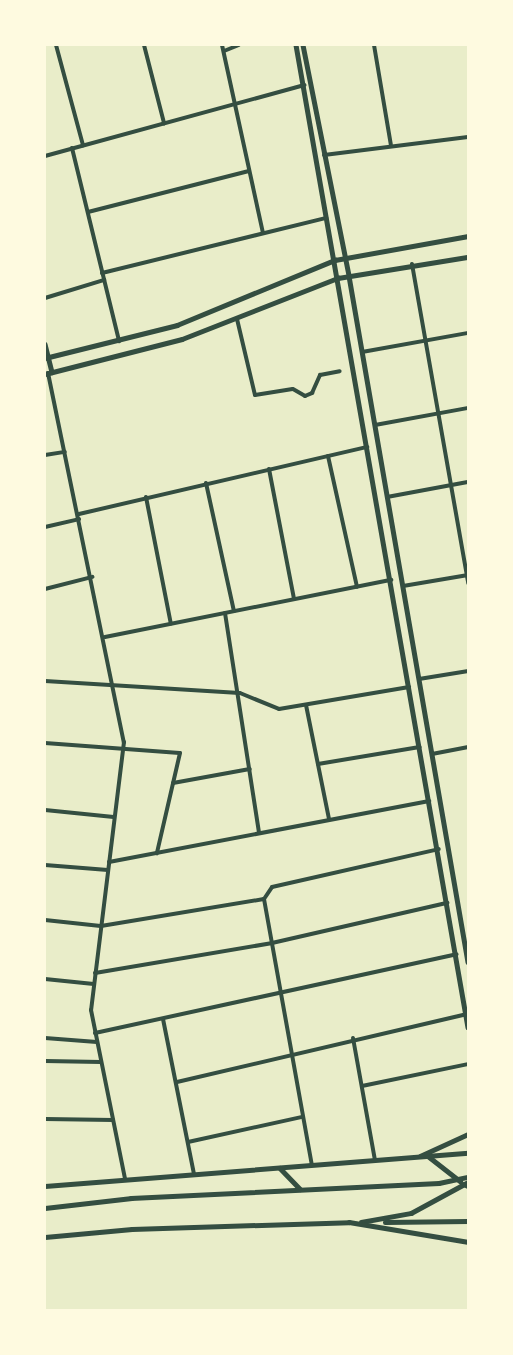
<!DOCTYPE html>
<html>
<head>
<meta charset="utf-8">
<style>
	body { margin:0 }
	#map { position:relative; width:513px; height:1355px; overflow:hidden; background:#e9edc9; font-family:Inter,sans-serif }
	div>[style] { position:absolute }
	.minor>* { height:4px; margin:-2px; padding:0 2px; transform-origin:2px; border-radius:2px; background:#344e41 }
	.tertiary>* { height:4.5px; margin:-2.25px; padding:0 2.25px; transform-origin:2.25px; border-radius:2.25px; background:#344e41 }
	.secondary>* { height:4.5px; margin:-2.25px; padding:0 2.25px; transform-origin:2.25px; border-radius:2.25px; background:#344e41 }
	span { translate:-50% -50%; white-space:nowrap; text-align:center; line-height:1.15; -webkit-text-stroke:5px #fefae0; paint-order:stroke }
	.frame { position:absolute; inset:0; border:46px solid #fefae0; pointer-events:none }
</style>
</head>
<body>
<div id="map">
	<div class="minor">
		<i style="left:56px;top:45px;width:104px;rotate:74.9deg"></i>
		<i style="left:144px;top:45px;width:81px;rotate:75.6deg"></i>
		<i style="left:222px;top:45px;width:192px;rotate:77.7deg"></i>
		<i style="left:374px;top:45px;width:101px;rotate:80.4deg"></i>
		<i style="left:224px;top:51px;width:16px;rotate:-22deg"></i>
		<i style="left:72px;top:148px;width:199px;rotate:76.3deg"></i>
		<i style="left:324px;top:155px;width:145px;rotate:-7.1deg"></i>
		<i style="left:45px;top:156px;width:269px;rotate:-15.3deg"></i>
		<i style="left:88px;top:212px;width:166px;rotate:-14.3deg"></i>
		<i style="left:412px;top:264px;width:324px;rotate:80deg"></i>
		<i style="left:102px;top:273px;width:231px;rotate:-13.8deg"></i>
		<i style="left:45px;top:298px;width:62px;rotate:-17deg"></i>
		<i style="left:237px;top:319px;width:78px;rotate:76.7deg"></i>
		<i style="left:255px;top:395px;width:38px;rotate:-9deg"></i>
		<i style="left:293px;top:389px;width:14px;rotate:30deg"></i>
		<i style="left:305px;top:396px;width:8px;rotate:-23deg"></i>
		<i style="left:312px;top:393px;width:20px;rotate:-66deg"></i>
		<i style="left:320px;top:375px;width:20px;rotate:-11deg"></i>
		<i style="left:362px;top:352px;width:108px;rotate:-10.2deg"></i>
		<i style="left:48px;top:373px;width:377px;rotate:78.4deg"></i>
		<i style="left:124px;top:742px;width:270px;rotate:97deg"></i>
		<i style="left:91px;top:1010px;width:172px;rotate:78.6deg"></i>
		<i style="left:375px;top:425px;width:95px;rotate:-10.4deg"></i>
		<i style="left:45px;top:455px;width:20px;rotate:-9deg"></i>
		<i style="left:328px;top:456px;width:134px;rotate:77.5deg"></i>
		<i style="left:269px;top:469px;width:132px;rotate:79.1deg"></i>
		<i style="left:206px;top:483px;width:131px;rotate:77.7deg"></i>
		<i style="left:146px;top:497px;width:129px;rotate:78.9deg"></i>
		<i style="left:387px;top:497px;width:82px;rotate:-10.5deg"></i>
		<i style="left:79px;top:514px;width:296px;rotate:-13.1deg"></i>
		<i style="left:45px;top:527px;width:35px;rotate:-13deg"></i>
		<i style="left:403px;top:586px;width:66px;rotate:-9.6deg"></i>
		<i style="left:45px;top:589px;width:49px;rotate:-14.3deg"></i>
		<i style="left:225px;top:613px;width:222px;rotate:81.2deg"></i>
		<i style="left:105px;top:637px;width:292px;rotate:-11.3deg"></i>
		<i style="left:419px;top:679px;width:50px;rotate:-9.3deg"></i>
		<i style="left:45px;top:681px;width:195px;rotate:3.5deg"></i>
		<i style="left:240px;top:693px;width:42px;rotate:22.3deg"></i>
		<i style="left:279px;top:709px;width:132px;rotate:-9.6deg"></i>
		<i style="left:306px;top:705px;width:116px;rotate:78.6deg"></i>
		<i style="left:45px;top:743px;width:135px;rotate:4.2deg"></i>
		<i style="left:180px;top:753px;width:103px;rotate:103deg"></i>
		<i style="left:432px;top:754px;width:37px;rotate:-11deg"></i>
		<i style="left:318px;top:764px;width:103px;rotate:-9.5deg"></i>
		<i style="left:173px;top:783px;width:78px;rotate:-10.3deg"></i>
		<i style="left:45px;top:810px;width:69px;rotate:5.8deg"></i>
		<i style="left:109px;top:862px;width:326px;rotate:-10.8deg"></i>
		<i style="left:45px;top:865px;width:63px;rotate:4.5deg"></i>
		<i style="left:264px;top:899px;width:270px;rotate:79.8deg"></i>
		<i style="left:45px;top:920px;width:56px;rotate:6.1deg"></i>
		<i style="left:101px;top:926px;width:165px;rotate:-9.4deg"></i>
		<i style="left:264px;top:899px;width:14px;rotate:-56deg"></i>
		<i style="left:272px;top:887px;width:171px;rotate:-12.8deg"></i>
		<i style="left:95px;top:973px;width:180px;rotate:-9.6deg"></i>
		<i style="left:272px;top:943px;width:180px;rotate:-12.9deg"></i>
		<i style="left:45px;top:979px;width:49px;rotate:5.8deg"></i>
		<i style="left:163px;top:1019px;width:158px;rotate:78.7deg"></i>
		<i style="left:95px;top:1033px;width:370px;rotate:-12.3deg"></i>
		<i style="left:45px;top:1038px;width:52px;rotate:4.4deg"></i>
		<i style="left:353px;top:1038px;width:124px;rotate:79.8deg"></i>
		<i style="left:45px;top:1061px;width:56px;rotate:1deg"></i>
		<i style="left:177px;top:1082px;width:297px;rotate:-13.2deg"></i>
		<i style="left:362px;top:1086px;width:108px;rotate:-11.7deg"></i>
		<i style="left:45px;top:1119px;width:68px;rotate:0.8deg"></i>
		<i style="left:188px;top:1142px;width:117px;rotate:-12.4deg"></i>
	</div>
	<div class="tertiary">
		<i style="left:45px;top:344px;width:29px;rotate:76deg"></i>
		<i style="left:428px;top:1156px;width:41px;rotate:38deg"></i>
		<i style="left:280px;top:1168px;width:29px;rotate:46deg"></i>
		<i style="left:45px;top:1186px;width:424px;rotate:-4.5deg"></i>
		<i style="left:45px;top:1208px;width:87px;rotate:-6.6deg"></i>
		<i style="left:131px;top:1198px;width:308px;rotate:-2.8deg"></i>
		<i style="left:439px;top:1183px;width:30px;rotate:-12deg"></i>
		<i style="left:361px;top:1222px;width:51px;rotate:-10.2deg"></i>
		<i style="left:411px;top:1213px;width:65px;rotate:-28.5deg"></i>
		<i style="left:385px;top:1222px;width:83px;rotate:-0.7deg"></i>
		<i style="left:45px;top:1237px;width:87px;rotate:-5.3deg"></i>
		<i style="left:132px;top:1229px;width:217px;rotate:-1.8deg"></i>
		<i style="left:349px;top:1222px;width:121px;rotate:9.5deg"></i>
	</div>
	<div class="secondary">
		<i style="left:296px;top:45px;width:997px;rotate:80.07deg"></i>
		<i style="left:303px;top:45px;width:236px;rotate:78.7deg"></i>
		<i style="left:349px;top:276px;width:696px;rotate:80.16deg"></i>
		<i style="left:45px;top:358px;width:136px;rotate:-14deg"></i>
		<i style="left:177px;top:325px;width:171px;rotate:-22.4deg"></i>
		<i style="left:335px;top:260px;width:135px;rotate:-10.2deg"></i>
		<i style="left:45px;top:374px;width:141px;rotate:-14.3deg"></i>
		<i style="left:182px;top:339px;width:168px;rotate:-21.4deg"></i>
		<i style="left:338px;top:278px;width:132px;rotate:-9.2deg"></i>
		<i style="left:420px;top:1156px;width:53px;rotate:-24.6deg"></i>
		<i style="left:464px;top:1184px;width:4px;rotate:27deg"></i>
	</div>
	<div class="frame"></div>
</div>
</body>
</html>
